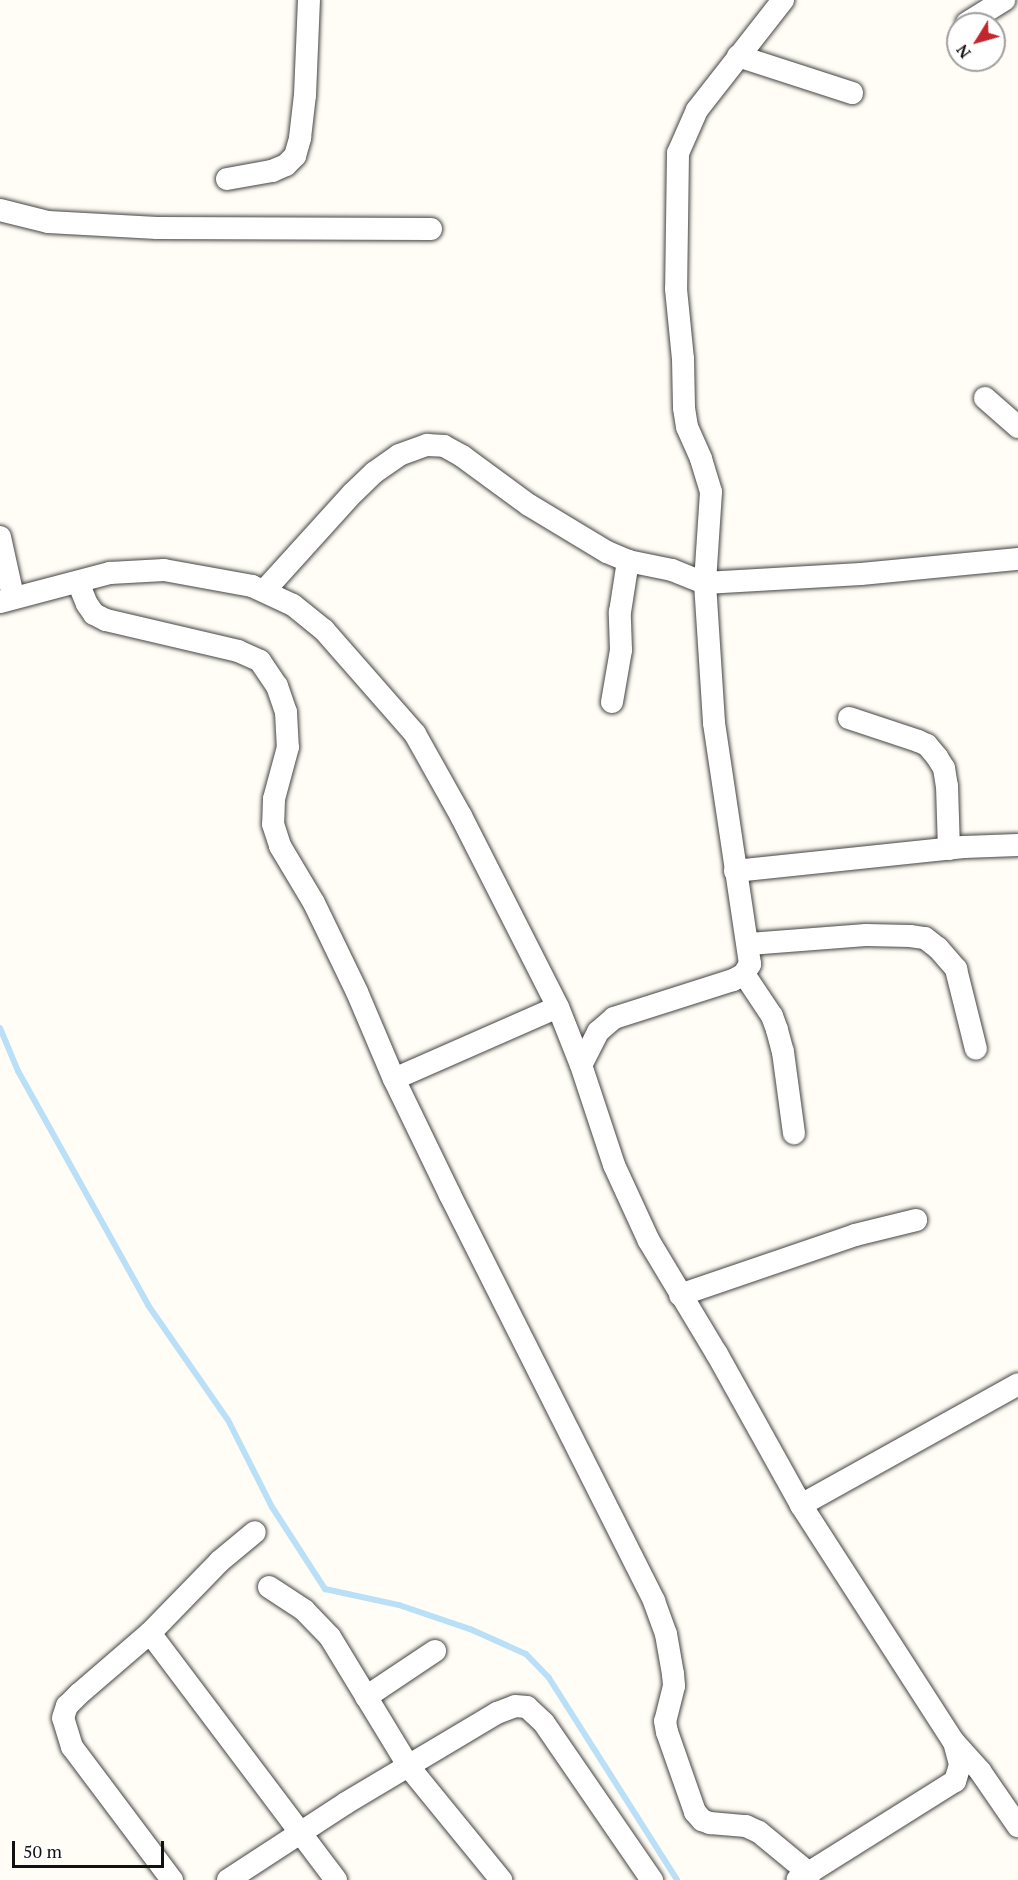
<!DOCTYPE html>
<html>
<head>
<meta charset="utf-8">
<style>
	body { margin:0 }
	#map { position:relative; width:1018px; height:1880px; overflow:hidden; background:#fffdf5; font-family:"PT Serif",serif }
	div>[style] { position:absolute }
	.stream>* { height:6px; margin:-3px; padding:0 3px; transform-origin:3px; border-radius:3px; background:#b9e0f7 }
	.roads { filter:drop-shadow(0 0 2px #444) drop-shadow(0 0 2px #444) }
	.minor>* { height:22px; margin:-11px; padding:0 11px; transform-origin:11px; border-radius:11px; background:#fff }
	span { translate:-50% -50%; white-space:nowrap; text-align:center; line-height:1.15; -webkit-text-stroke:6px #fff; paint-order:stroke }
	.north { position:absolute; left:946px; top:12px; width:60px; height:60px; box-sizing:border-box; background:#fff; border:2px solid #a0a0a0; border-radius:50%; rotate:233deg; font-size:16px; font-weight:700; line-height:24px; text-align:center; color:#111 }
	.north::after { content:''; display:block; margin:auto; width:21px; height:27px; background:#c4262e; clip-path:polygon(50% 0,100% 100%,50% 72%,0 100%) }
	.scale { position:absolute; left:12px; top:1841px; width:152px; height:27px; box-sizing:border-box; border:3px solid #111; border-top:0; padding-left:8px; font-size:18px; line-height:21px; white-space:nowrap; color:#111; -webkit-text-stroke:4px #fff; paint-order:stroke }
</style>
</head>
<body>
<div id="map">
	<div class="stream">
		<i style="left:0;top:1028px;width:47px;rotate:67.3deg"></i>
		<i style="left:18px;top:1071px;width:268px;rotate:60.9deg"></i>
		<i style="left:148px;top:1305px;width:140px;rotate:55.2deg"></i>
		<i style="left:228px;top:1420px;width:97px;rotate:63.2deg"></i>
		<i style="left:272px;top:1507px;width:98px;rotate:57.1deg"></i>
		<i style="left:325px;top:1589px;width:76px;rotate:12.2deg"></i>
		<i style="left:399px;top:1605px;width:75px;rotate:18.7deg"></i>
		<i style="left:470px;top:1629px;width:61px;rotate:24.1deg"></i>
		<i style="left:526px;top:1654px;width:33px;rotate:46deg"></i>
		<i style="left:549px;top:1678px;width:239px;rotate:57.6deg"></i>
	</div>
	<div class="roads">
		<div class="minor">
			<i style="left:783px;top:0;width:140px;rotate:128deg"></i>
			<i style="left:697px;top:110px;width:47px;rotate:113.8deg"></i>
			<i style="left:678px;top:153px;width:136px;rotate:90.8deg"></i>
			<i style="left:676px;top:289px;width:70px;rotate:84.3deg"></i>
			<i style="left:683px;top:359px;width:49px;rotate:88.8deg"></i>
			<i style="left:684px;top:408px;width:19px;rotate:81deg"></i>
			<i style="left:687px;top:427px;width:35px;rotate:66deg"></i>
			<i style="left:701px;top:459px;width:34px;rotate:73deg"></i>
			<i style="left:711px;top:492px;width:91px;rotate:93.8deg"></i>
			<i style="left:705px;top:583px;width:140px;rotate:86.3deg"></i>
			<i style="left:714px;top:723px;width:244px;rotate:81.5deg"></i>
			<i style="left:750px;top:964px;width:12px;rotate:121deg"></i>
			<i style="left:744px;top:974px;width:13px;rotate:151deg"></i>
			<i style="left:733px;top:980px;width:125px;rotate:162.3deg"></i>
			<i style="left:614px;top:1018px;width:21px;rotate:139deg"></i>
			<i style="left:598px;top:1032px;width:37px;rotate:117deg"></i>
			<i style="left:581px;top:1065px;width:105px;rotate:71.7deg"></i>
			<i style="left:614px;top:1165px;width:84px;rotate:65.3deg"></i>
			<i style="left:649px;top:1241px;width:132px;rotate:59deg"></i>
			<i style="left:717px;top:1354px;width:173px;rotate:60.9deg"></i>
			<i style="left:801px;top:1505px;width:282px;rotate:57.2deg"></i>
			<i style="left:954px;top:1742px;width:24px;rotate:75deg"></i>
			<i style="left:960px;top:1765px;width:17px;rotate:107deg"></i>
			<i style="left:955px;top:1781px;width:186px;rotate:147.9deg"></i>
			<i style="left:967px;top:23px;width:44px;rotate:-31.9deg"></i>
			<i style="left:738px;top:56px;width:120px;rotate:18deg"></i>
			<i style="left:227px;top:179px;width:46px;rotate:-10.1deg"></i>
			<i style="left:272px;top:171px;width:15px;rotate:-23deg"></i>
			<i style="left:286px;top:165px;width:13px;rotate:-45deg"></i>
			<i style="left:295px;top:156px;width:19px;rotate:-74deg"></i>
			<i style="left:300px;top:138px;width:43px;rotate:-83.4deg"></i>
			<i style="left:305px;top:95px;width:95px;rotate:-87.6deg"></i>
			<i style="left:0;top:210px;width:49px;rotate:14deg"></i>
			<i style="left:48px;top:222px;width:109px;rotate:3.2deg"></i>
			<i style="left:157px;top:228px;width:274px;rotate:0.2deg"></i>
			<i style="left:985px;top:398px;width:44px;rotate:41.3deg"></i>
			<i style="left:0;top:537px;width:60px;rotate:77.6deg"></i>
			<i style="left:78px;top:582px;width:24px;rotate:68deg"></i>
			<i style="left:87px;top:604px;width:12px;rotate:55deg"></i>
			<i style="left:94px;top:614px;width:13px;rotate:27deg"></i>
			<i style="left:106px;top:620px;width:136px;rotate:13.2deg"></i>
			<i style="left:238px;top:651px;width:24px;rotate:24deg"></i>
			<i style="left:260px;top:661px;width:30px;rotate:56deg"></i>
			<i style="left:277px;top:686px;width:28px;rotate:71deg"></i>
			<i style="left:286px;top:712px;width:35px;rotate:87deg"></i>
			<i style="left:288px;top:747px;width:54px;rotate:105.1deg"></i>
			<i style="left:274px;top:799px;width:25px;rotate:92deg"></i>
			<i style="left:273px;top:824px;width:23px;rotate:72deg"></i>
			<i style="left:280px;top:846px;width:66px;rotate:59.2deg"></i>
			<i style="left:314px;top:903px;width:99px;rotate:64.2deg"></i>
			<i style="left:357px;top:992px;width:95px;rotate:67deg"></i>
			<i style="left:394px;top:1079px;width:129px;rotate:64.2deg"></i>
			<i style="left:450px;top:1195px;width:454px;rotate:63.3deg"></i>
			<i style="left:654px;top:1601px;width:35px;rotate:70deg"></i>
			<i style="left:666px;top:1634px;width:41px;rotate:80.1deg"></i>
			<i style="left:673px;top:1674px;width:12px;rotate:85deg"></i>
			<i style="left:674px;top:1686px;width:36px;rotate:104deg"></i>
			<i style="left:665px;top:1721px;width:11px;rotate:80deg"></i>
			<i style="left:667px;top:1732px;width:85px;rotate:70.7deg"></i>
			<i style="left:695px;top:1812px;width:11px;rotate:49deg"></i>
			<i style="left:702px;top:1820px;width:9px;rotate:21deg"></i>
			<i style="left:710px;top:1823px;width:36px;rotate:5deg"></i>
			<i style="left:746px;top:1826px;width:14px;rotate:25deg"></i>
			<i style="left:759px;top:1832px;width:66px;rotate:39.5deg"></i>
			<i style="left:264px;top:591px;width:132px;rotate:-47.8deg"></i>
			<i style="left:353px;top:493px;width:30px;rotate:-44deg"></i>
			<i style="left:375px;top:472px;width:29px;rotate:-35deg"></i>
			<i style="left:399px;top:455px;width:30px;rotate:-20deg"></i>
			<i style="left:427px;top:445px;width:17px;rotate:3deg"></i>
			<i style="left:444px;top:446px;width:21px;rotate:29deg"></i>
			<i style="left:462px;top:456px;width:83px;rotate:36.2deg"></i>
			<i style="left:529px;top:505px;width:91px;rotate:31.1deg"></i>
			<i style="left:607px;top:552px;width:23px;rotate:23deg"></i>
			<i style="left:628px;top:561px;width:45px;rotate:11.6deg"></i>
			<i style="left:672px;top:570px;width:35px;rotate:22deg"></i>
			<i style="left:705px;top:583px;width:156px;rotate:-3.3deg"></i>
			<i style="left:861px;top:574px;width:158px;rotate:-5.5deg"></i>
			<i style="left:0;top:602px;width:114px;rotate:-14.8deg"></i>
			<i style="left:110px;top:573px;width:54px;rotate:-3.2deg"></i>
			<i style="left:164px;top:570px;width:89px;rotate:10.3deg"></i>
			<i style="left:252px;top:586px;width:45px;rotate:24.9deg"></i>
			<i style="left:293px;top:605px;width:40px;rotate:39deg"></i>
			<i style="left:324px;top:630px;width:138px;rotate:48.8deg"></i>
			<i style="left:415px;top:734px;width:94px;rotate:60.7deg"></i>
			<i style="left:461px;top:816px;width:214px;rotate:63.1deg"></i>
			<i style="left:558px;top:1007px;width:62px;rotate:68.4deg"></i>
			<i style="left:612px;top:702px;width:53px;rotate:-80.2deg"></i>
			<i style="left:621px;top:650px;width:38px;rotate:-92deg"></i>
			<i style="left:620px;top:612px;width:52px;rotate:-81.1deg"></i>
			<i style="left:849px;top:718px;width:73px;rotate:18.4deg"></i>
			<i style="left:918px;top:741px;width:10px;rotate:24deg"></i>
			<i style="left:927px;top:745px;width:16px;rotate:50deg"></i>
			<i style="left:937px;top:757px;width:13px;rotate:58deg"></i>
			<i style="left:944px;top:768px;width:18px;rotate:81deg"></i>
			<i style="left:947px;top:786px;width:63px;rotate:88.2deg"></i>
			<i style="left:735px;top:871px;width:230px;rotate:-6deg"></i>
			<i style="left:964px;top:847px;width:54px;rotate:-2.1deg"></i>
			<i style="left:749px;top:944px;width:117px;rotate:-4.4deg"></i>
			<i style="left:866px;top:935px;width:44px;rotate:1.3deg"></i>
			<i style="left:910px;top:936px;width:15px;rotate:8deg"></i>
			<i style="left:925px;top:938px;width:16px;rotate:38deg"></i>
			<i style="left:938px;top:948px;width:28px;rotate:49deg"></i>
			<i style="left:956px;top:969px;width:82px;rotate:76deg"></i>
			<i style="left:744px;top:974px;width:50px;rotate:56.3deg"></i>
			<i style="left:772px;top:1016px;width:15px;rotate:70deg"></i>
			<i style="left:777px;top:1030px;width:23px;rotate:75deg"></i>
			<i style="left:783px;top:1052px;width:82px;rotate:82.3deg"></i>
			<i style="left:394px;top:1079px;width:179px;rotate:-23.7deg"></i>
			<i style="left:680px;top:1295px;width:185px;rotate:-18.9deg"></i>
			<i style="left:855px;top:1235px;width:63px;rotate:-13.8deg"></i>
			<i style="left:801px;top:1505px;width:248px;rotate:-29.1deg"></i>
			<i style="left:269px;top:1587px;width:42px;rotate:33.3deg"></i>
			<i style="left:304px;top:1610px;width:37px;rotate:46deg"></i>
			<i style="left:330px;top:1637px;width:152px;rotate:58.7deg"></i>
			<i style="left:409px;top:1767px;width:146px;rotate:50.8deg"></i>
			<i style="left:150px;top:1633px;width:309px;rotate:53deg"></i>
			<i style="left:366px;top:1697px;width:83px;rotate:-33.7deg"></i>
			<i style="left:955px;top:1743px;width:38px;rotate:48deg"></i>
			<i style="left:980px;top:1771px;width:67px;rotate:55.4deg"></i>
			<i style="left:172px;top:1880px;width:166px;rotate:-126.9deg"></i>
			<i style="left:72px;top:1747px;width:30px;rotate:-107deg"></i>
			<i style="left:63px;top:1718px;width:13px;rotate:-72deg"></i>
			<i style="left:67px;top:1706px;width:17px;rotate:-45deg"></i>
			<i style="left:79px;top:1694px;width:94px;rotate:-40.7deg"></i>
			<i style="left:150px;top:1633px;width:100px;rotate:-45.8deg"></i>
			<i style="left:220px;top:1561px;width:45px;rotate:-39.6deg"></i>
			<i style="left:228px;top:1880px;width:141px;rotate:-33.1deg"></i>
			<i style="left:346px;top:1803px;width:176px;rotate:-30.8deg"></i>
			<i style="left:497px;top:1713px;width:19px;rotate:-21deg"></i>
			<i style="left:515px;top:1706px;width:12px;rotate:5deg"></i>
			<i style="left:527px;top:1707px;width:23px;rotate:43deg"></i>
			<i style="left:544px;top:1723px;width:191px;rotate:55.5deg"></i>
		</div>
	</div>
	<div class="north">N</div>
	<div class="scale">50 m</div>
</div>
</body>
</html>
